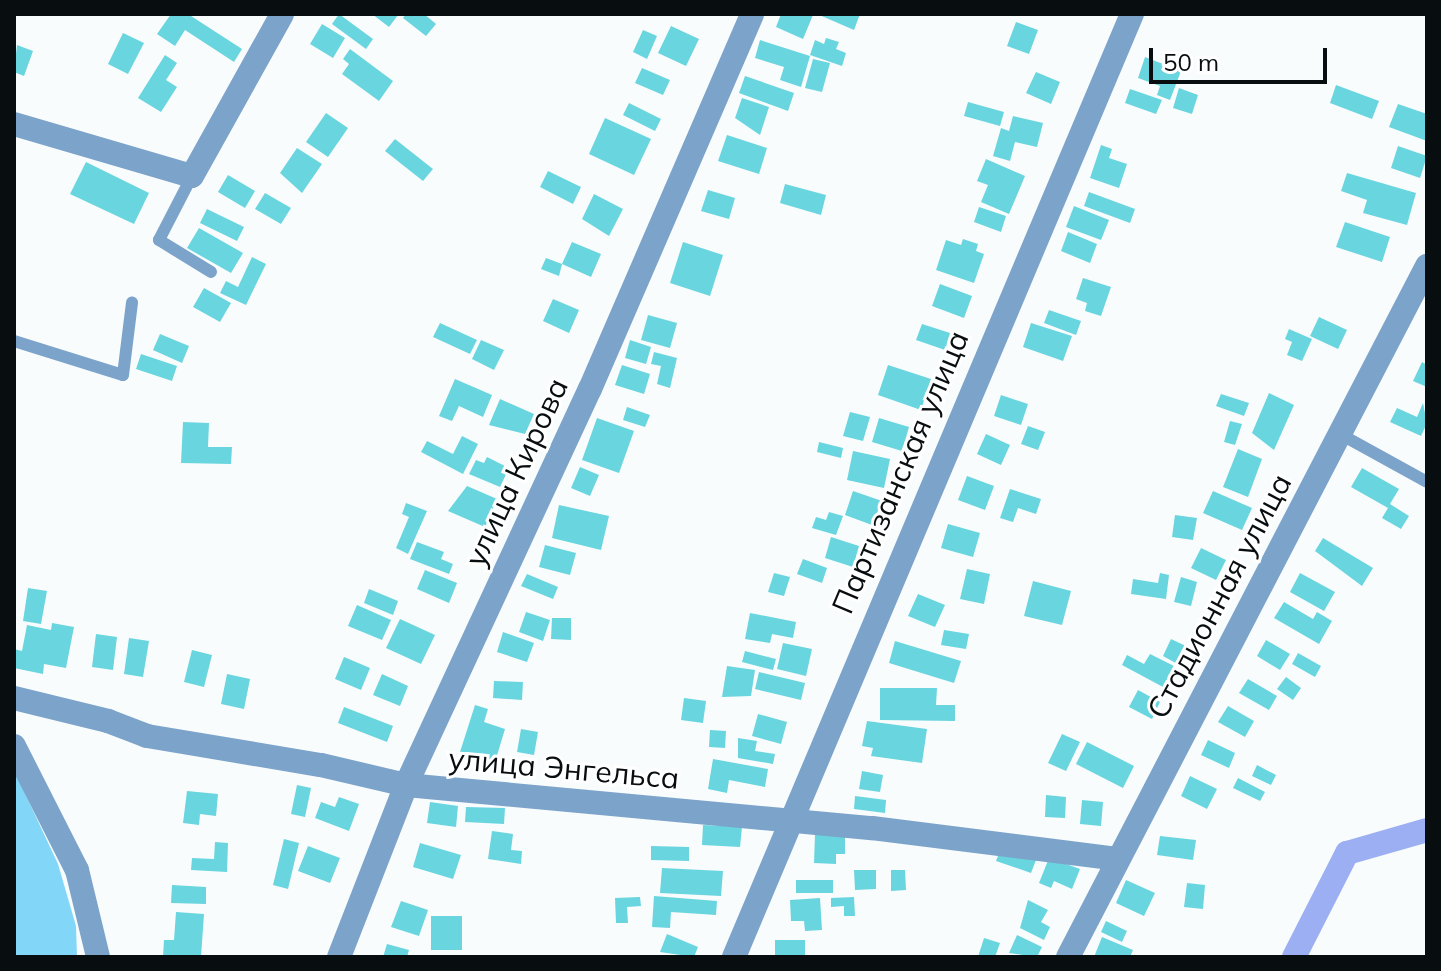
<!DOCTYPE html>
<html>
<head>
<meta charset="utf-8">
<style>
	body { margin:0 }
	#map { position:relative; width:1441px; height:971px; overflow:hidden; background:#f9fcfd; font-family:Mulish,sans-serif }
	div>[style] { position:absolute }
	.green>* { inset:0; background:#82d7f9 }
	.canal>* { height:24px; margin:-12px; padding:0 12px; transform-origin:12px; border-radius:12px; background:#9caff3 }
	.building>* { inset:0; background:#69d5df }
	.lane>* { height:12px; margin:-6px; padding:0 6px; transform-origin:6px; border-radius:6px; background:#7ca3ca }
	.street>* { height:24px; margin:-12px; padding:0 12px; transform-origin:12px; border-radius:12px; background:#7ca3ca }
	span { translate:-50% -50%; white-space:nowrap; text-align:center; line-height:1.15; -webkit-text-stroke:6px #fff; paint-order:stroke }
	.street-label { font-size:30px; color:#080d0f }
	.frame { position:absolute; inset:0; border:16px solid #080d0f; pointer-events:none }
	.scale { position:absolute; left:1149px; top:48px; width:178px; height:36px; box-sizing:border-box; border:4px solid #080d0f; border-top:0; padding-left:10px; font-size:24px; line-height:28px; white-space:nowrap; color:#080d0f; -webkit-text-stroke:6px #fff; paint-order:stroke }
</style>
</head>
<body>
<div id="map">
	<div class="green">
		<i style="clip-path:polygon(14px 770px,58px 864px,76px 926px,77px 957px,14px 957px)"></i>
	</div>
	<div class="canal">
		<i style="left:1294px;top:957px;width:117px;rotate:-63deg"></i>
		<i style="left:1347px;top:853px;width:83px;rotate:-16deg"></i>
	</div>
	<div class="building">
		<i style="clip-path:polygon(171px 14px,188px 14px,242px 49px,234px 62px,185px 30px,175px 46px,157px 34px)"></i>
		<i style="clip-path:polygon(339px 14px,373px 39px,366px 49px,332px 24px)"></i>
		<i style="clip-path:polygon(372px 14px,396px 14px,398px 15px,389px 27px)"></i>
		<i style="clip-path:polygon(406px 14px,424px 14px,436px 24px,426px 36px,403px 18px)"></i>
		<i style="clip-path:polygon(781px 14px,813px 15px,803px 39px,776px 27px)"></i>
		<i style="clip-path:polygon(817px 14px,860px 14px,854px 30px)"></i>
		<i style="clip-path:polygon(1016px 22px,1038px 30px,1029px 54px,1007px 46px)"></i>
		<i style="clip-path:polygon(322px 24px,345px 38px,333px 58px,310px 44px)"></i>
		<i style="clip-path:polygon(671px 26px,699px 39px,686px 66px,658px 53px)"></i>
		<i style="clip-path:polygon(643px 30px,657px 36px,647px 59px,633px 52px)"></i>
		<i style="clip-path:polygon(123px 33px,144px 43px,128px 74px,108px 64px)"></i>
		<i style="clip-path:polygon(826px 38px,839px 42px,836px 49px,846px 53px,842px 66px,810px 55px,815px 40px,824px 44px)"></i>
		<i style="clip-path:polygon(760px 40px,810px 56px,801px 87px,780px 80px,784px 67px,755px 58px)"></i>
		<i style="clip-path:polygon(17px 45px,33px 51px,24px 76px,14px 72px)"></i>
		<i style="clip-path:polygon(350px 49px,393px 81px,379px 101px,342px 74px,349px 64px,343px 59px)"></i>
		<i style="clip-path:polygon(165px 55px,177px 63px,166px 80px,177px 87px,161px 112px,138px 98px)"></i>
		<i style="clip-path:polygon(1145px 57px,1181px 71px,1170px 100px,1157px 95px,1160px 86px,1138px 78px)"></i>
		<i style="clip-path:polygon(813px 59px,830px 63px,822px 92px,805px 88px)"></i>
		<i style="clip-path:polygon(642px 68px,670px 80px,663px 95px,635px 83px)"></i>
		<i style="clip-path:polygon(1036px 72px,1060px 82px,1051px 104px,1026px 93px)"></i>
		<i style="clip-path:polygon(745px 76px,794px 93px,788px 111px,739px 93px)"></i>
		<i style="clip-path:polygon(1336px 85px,1379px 101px,1372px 119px,1330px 103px)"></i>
		<i style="clip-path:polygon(1179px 88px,1198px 95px,1192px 114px,1173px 108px)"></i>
		<i style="clip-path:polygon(1130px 89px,1162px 100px,1156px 114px,1125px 103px)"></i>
		<i style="clip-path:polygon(742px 98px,769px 107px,760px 135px,735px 118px)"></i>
		<i style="clip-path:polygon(968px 102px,1004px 112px,1000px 126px,964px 116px)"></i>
		<i style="clip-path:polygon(629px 103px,661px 119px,655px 131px,623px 115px)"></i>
		<i style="clip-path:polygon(1398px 104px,1427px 114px,1427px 141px,1389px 127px)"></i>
		<i style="clip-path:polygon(326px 113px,348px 128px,328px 157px,306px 142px)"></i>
		<i style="clip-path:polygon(1013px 116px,1043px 123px,1037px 147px,1015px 142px,1010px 161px,993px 156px,1001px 128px,1009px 131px)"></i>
		<i style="clip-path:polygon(605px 118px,651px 139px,634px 175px,589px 154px)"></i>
		<i style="clip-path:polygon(727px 135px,767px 148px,759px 174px,718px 161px)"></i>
		<i style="clip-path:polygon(395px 139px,433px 169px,423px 181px,385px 151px)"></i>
		<i style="clip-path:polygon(1101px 145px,1112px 149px,1109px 158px,1127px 164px,1119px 188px,1090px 178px)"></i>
		<i style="clip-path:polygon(1398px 146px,1427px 156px,1420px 178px,1391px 168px)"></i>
		<i style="clip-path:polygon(297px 148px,322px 164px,302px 193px,280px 173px)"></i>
		<i style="clip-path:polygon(986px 159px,1025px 176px,1009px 214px,981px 202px,988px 185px,977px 181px)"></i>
		<i style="clip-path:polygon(86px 162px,149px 193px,134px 224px,70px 194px)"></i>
		<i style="clip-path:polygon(548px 171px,581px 187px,573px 204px,540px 187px)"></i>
		<i style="clip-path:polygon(1347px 173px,1416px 193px,1407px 225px,1363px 213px,1367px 200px,1341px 191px)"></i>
		<i style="clip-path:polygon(228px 175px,255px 191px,245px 208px,218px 192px)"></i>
		<i style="clip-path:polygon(785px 184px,826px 195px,821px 215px,780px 203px)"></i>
		<i style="clip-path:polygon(708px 190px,735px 198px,729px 219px,701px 211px)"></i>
		<i style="clip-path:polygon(1089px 192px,1135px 209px,1130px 223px,1084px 206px)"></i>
		<i style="clip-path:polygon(265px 193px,291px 208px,281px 224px,255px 209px)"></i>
		<i style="clip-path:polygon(594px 194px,623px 209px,609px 236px,582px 219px)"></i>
		<i style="clip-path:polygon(1074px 206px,1109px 220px,1101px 240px,1066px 227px)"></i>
		<i style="clip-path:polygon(979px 207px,1006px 216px,1001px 232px,974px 222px)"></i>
		<i style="clip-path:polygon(207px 209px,244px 227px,237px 241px,200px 223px)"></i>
		<i style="clip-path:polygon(1345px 222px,1390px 237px,1382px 262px,1336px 247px)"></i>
		<i style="clip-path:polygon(199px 228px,243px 253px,231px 273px,187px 248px)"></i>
		<i style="clip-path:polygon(1068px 232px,1097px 244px,1090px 263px,1061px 251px)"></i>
		<i style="clip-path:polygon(963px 239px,978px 244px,976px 251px,984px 254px,974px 283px,936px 270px,946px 240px,961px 245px)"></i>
		<i style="clip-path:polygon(572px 242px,601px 254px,591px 277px,562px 264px)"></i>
		<i style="clip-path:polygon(683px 242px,723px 255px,710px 296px,670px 283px)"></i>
		<i style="clip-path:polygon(252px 257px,266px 264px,246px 305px,220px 293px,226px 281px,238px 287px)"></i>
		<i style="clip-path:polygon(546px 258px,562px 264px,559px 276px,541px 269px)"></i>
		<i style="clip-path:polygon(1083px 278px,1111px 287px,1101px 316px,1085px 311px,1087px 303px,1076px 299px)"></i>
		<i style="clip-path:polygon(940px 284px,972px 296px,964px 318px,932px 306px)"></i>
		<i style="clip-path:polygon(204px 288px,231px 303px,220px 322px,193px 307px)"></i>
		<i style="clip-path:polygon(553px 299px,579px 310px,569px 333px,543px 321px)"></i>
		<i style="clip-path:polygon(1049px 310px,1081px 321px,1076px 335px,1044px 323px)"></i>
		<i style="clip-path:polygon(648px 315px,677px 323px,670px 348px,641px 340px)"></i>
		<i style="clip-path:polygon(1319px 317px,1347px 330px,1338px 349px,1310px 336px)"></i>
		<i style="clip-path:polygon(440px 323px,477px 340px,470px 354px,433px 337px)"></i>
		<i style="clip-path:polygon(1031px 323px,1072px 336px,1063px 361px,1023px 347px)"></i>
		<i style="clip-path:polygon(922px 324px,950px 333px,945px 350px,916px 340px)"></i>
		<i style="clip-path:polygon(1289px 329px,1312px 339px,1302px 361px,1287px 355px,1292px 342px,1285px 339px)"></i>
		<i style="clip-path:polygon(160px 334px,189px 346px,182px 363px,153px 350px)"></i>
		<i style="clip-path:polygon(481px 340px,504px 350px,494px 370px,472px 359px)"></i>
		<i style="clip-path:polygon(630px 340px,651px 347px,646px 364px,625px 358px)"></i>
		<i style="clip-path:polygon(654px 352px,677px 358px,670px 388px,657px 384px,661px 366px,651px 364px)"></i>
		<i style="clip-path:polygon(141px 354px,177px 366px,172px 381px,136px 369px)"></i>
		<i style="clip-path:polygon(1422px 362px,1427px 365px,1427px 387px,1413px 381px)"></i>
		<i style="clip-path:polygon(622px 365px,650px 374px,644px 394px,615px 385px)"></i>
		<i style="clip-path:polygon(888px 365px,931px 379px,921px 410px,878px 395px)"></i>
		<i style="clip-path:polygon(455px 379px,492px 395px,483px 417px,459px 406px,452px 421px,439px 416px)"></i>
		<i style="clip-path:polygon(1269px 393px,1294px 405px,1274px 450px,1252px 433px)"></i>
		<i style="clip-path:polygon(1221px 394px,1249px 403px,1244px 416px,1216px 406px)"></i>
		<i style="clip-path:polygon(1001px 395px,1028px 404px,1021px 425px,994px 416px)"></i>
		<i style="clip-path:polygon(500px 399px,534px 414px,525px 434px,489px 425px)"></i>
		<i style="clip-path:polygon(1423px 403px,1427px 423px,1421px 436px,1390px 422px,1397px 408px,1417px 417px)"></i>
		<i style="clip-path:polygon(627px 407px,650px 415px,645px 427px,623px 420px)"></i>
		<i style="clip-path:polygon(850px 412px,870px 417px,863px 441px,843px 436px)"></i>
		<i style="clip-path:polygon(597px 418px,634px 431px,619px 473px,582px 460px)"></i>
		<i style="clip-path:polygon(879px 418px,909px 427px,902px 451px,872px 442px)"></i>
		<i style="clip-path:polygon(1230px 421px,1242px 424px,1235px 445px,1224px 442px)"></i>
		<i style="clip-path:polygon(183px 422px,209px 423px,208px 447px,232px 447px,231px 464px,181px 463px)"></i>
		<i style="clip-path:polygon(1028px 426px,1045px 432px,1038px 450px,1021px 444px)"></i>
		<i style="clip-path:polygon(986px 434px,1010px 445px,1001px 465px,977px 454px)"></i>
		<i style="clip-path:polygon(462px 436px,478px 444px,463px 474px,421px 452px,427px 441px,453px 454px)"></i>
		<i style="clip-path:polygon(819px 442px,843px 448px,841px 458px,817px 452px)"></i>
		<i style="clip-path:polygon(1238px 449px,1262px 459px,1248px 497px,1223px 487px)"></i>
		<i style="clip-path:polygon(853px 451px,890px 459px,884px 488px,847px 480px)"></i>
		<i style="clip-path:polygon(487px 457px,509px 468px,500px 487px,469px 474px,476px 460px,484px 463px)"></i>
		<i style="clip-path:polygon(580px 467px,599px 475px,590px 496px,571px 488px)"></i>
		<i style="clip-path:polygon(1362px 468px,1399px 489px,1390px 504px,1409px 516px,1401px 529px,1382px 518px,1388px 508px,1351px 487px)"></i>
		<i style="clip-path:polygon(967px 476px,994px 486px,985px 510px,958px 500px)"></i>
		<i style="clip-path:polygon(467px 486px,497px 499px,485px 527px,448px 511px)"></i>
		<i style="clip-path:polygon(1010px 489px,1041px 499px,1036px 514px,1018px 508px,1013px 522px,1000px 518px)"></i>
		<i style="clip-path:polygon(853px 491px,882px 501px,872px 525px,845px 515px)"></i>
		<i style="clip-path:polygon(1213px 491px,1252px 508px,1242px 530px,1203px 513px)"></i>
		<i style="clip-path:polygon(406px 503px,427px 511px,408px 554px,396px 548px,409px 517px,402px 514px)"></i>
		<i style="clip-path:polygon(559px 505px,609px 516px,601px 550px,552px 538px)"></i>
		<i style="clip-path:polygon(829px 512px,843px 516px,836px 535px,812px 528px,816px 517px,826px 520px)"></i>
		<i style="clip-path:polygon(1175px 515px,1197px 518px,1193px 540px,1172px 537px)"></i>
		<i style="clip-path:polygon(948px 524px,980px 533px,973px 557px,941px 548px)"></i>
		<i style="clip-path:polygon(831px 537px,859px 546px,853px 567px,825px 558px)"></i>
		<i style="clip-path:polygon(1323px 538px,1373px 568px,1362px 586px,1315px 551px)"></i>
		<i style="clip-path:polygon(417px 542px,444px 552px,441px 559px,453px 564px,449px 574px,410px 559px)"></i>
		<i style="clip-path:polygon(545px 545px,576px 553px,570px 575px,539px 567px)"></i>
		<i style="clip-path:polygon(1201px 548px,1226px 560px,1216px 580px,1191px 568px)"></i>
		<i style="clip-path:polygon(803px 559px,827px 568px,822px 583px,797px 574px)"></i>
		<i style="clip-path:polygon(967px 569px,990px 574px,984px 604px,960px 599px)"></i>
		<i style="clip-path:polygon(425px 570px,457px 583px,449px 603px,417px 589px)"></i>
		<i style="clip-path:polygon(774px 573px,790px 577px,784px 596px,768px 592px)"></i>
		<i style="clip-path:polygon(1160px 573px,1169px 575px,1166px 599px,1131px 594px,1133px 579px,1158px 583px)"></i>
		<i style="clip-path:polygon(1300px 573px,1335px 592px,1324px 611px,1290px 592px)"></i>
		<i style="clip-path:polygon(527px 574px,558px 587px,553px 599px,521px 586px)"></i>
		<i style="clip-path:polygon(1181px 577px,1197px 582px,1191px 606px,1174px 602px)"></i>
		<i style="clip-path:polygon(1033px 581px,1071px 591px,1062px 625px,1024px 616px)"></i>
		<i style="clip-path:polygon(28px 588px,47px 591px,41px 624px,23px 621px)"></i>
		<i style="clip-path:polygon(369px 589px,398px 601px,393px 615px,364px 603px)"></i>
		<i style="clip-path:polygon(918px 594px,945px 605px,935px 627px,908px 616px)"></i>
		<i style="clip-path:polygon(1284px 602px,1313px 619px,1317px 612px,1332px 621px,1319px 644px,1274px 618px)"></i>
		<i style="clip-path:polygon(357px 605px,391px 620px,382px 640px,348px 626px)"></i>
		<i style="clip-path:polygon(526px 612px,550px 620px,543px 641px,519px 632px)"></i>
		<i style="clip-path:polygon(750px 613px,796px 622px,793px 638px,772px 634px,770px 643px,745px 639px)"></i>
		<i style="clip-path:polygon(552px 618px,571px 618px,571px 640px,551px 639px)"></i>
		<i style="clip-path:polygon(400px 619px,435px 635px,421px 664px,386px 648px)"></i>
		<i style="clip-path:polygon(52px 623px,74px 627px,66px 668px,44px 664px,43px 674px,14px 668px,14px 649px,22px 651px,27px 625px,51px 630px)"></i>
		<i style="clip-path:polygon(944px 630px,969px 634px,966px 649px,941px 645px)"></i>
		<i style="clip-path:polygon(503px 632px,534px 643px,527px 662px,497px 652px)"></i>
		<i style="clip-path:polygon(96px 634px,117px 637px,113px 670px,92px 667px)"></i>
		<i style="clip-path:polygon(129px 638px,149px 641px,143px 677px,124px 674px)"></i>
		<i style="clip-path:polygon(1171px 639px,1190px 648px,1181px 666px,1163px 656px)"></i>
		<i style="clip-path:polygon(1266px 640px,1290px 654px,1280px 670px,1257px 656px)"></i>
		<i style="clip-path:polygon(895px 641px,961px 661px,954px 683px,889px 663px)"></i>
		<i style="clip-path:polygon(783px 643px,812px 649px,806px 676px,777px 669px)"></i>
		<i style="clip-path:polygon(192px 650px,212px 655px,204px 687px,184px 682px)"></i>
		<i style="clip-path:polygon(745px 651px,776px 659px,773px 670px,742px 662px)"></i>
		<i style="clip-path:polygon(1298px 653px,1321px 666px,1315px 677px,1292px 664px)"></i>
		<i style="clip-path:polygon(1150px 654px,1174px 666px,1163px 687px,1122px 665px,1127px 655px,1144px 664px)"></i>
		<i style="clip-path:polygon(344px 657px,370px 668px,361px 690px,335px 679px)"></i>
		<i style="clip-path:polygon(727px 666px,755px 670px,751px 696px,722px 697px)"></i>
		<i style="clip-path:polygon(759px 672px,805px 683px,801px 700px,755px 689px)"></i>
		<i style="clip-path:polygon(227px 674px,250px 679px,244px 709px,221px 704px)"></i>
		<i style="clip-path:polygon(382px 674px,408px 686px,400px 706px,373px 695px)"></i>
		<i style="clip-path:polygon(1286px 677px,1301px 688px,1293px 700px,1277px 689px)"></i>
		<i style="clip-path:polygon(1248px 679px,1277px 696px,1269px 710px,1239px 693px)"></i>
		<i style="clip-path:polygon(494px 681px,523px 682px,522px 700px,493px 698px)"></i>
		<i style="clip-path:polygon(880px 688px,937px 688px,936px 705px,955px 705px,955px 721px,880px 720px)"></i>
		<i style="clip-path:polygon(1138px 690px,1160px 702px,1152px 719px,1129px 707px)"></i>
		<i style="clip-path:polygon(684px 698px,706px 701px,703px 723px,681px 720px)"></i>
		<i style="clip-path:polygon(475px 705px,488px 709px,484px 722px,505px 729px,495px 762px,460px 752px)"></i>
		<i style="clip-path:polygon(1228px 706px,1254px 721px,1245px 737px,1218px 722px)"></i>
		<i style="clip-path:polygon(344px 707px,393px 726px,387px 742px,338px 723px)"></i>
		<i style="clip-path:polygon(758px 714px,787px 722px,781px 744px,752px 736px)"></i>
		<i style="clip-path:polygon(867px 721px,927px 729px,922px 763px,871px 756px,873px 748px,862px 746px)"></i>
		<i style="clip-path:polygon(521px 729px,538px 732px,534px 755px,517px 752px)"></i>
		<i style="clip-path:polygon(710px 730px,726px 731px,725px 748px,709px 747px)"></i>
		<i style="clip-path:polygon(1062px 734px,1080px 742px,1066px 771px,1048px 763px)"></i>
		<i style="clip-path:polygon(738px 738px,757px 741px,755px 751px,775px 754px,773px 764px,738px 758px)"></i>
		<i style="clip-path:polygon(1208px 740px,1235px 753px,1229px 768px,1201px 755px)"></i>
		<i style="clip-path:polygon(1087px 742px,1134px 766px,1123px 788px,1076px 764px)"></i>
		<i style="clip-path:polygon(713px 759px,768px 769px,765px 787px,729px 780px,727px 793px,708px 789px)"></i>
		<i style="clip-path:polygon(1257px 765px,1276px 775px,1271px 785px,1252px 776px)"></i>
		<i style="clip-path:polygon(862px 771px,883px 775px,880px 792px,859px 789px)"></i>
		<i style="clip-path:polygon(1190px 776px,1217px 789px,1207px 809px,1181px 796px)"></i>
		<i style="clip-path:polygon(1238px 778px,1265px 792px,1260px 801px,1233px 788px)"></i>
		<i style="clip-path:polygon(297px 785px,311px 788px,305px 817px,291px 814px)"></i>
		<i style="clip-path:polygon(187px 791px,218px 794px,216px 816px,200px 814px,199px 825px,183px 823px)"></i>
		<i style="clip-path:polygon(1046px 795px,1066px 797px,1065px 818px,1045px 817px)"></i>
		<i style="clip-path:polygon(855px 796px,886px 800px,885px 813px,854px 809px)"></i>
		<i style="clip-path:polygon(339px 797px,359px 804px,349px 831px,315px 818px,321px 802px,335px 807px)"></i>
		<i style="clip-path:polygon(1082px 800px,1103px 802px,1101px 826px,1080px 824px)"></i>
		<i style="clip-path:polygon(430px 802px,458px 806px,456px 827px,427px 823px)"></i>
		<i style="clip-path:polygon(466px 807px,505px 808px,504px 824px,465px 822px)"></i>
		<i style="clip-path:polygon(703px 825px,742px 827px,740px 847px,702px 845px)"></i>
		<i style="clip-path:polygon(492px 831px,513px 834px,511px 850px,522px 851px,521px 864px,488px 859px)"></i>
		<i style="clip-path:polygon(815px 834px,845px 834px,845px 854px,836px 854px,836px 864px,814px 863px)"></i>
		<i style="clip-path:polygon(1160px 836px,1196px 840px,1193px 860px,1157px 855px)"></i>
		<i style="clip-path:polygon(284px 839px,299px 843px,288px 889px,273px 885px)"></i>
		<i style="clip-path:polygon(215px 842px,228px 843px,227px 872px,191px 870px,192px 858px,214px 859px)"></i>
		<i style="clip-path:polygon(420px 843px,461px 855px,453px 879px,413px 867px)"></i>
		<i style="clip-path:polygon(308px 846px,340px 858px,330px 883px,298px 871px)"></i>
		<i style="clip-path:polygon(651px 846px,689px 847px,689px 861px,651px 860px)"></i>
		<i style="clip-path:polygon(1001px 848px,1036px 860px,1031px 873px,996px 861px)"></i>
		<i style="clip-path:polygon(1049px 858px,1080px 869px,1072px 889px,1054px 881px,1051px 888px,1039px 883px)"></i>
		<i style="clip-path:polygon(662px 868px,723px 871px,721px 896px,660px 893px)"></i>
		<i style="clip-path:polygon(854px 870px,876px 870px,876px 889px,855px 890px)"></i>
		<i style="clip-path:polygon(891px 870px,905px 870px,906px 890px,891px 891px)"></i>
		<i style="clip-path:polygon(796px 880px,833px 880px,833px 893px,796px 893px)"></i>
		<i style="clip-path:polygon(1126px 880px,1155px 893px,1144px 916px,1116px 903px)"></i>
		<i style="clip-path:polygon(1187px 883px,1205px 885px,1203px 909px,1184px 907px)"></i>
		<i style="clip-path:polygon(172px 885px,206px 887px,206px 904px,171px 903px)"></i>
		<i style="clip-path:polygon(654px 896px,717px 901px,716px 915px,671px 912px,670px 928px,652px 927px)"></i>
		<i style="clip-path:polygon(640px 897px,641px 906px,627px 907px,628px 923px,616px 923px,615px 898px)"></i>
		<i style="clip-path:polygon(854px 897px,855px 916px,844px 916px,844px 906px,831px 907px,831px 898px)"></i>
		<i style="clip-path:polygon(820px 898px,822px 930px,805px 931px,804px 921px,791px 921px,790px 900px)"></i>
		<i style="clip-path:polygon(1028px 900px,1048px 910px,1041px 922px,1050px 927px,1044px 940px,1020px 928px)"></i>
		<i style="clip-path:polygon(401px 901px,428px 910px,419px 936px,391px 927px)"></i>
		<i style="clip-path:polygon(176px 912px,204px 914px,201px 957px,163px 957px,164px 940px,174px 940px)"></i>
		<i style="clip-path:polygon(431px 916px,462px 916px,462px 950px,431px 950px)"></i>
		<i style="clip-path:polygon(1106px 921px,1127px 931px,1122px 942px,1101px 932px)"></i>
		<i style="clip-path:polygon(667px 934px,698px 947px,694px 957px,660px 952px)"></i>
		<i style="clip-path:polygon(1017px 935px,1042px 947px,1037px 957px,1009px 953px)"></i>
		<i style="clip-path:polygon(1102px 937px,1133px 950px,1130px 957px,1094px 957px)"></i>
		<i style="clip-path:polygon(984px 938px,1000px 943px,995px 957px,978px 957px)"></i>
		<i style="clip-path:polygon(775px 940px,805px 940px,805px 956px,775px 957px)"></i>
		<i style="clip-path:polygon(387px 944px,409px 950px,407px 957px,383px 957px)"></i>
	</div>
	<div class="lane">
		<i style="left:192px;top:176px;width:72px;rotate:117.3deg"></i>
		<i style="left:159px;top:240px;width:61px;rotate:31.6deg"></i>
		<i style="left:14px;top:341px;width:114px;rotate:17.3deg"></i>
		<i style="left:123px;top:375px;width:73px;rotate:-82.9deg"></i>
		<i style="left:1340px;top:434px;width:99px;rotate:28.9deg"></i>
	</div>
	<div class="street">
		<i style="left:14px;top:124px;width:185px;rotate:16.3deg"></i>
		<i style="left:192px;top:176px;width:185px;rotate:-60.9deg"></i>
		<i style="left:14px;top:698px;width:97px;rotate:13.7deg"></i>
		<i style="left:108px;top:721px;width:42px;rotate:21deg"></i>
		<i style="left:147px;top:736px;width:176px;rotate:9.5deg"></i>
		<i style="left:321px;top:765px;width:87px;rotate:13.2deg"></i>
		<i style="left:406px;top:785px;width:468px;rotate:5.3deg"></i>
		<i style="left:872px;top:828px;width:247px;rotate:7.2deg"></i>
		<i style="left:14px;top:746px;width:139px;rotate:63.1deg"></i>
		<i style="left:77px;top:870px;width:89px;rotate:76.4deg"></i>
		<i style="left:339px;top:957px;width:185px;rotate:-68.7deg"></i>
		<i style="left:406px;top:785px;width:437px;rotate:-65.1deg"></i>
		<i style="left:590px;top:389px;width:408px;rotate:-66.6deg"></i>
		<i style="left:734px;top:957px;width:1024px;rotate:-67.12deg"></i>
		<i style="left:1068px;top:957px;width:779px;rotate:-62.55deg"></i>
	</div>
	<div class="street-label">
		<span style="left:516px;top:472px;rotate:-65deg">улица Кирова</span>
		<span style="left:900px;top:472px;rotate:-67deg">Партизанская улица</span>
		<span style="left:1219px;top:596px;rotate:-62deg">Стадионная улица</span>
		<span style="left:564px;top:768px;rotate:5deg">улица Энгельса</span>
	</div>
	<div class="frame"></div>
	<div class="scale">50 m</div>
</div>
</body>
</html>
